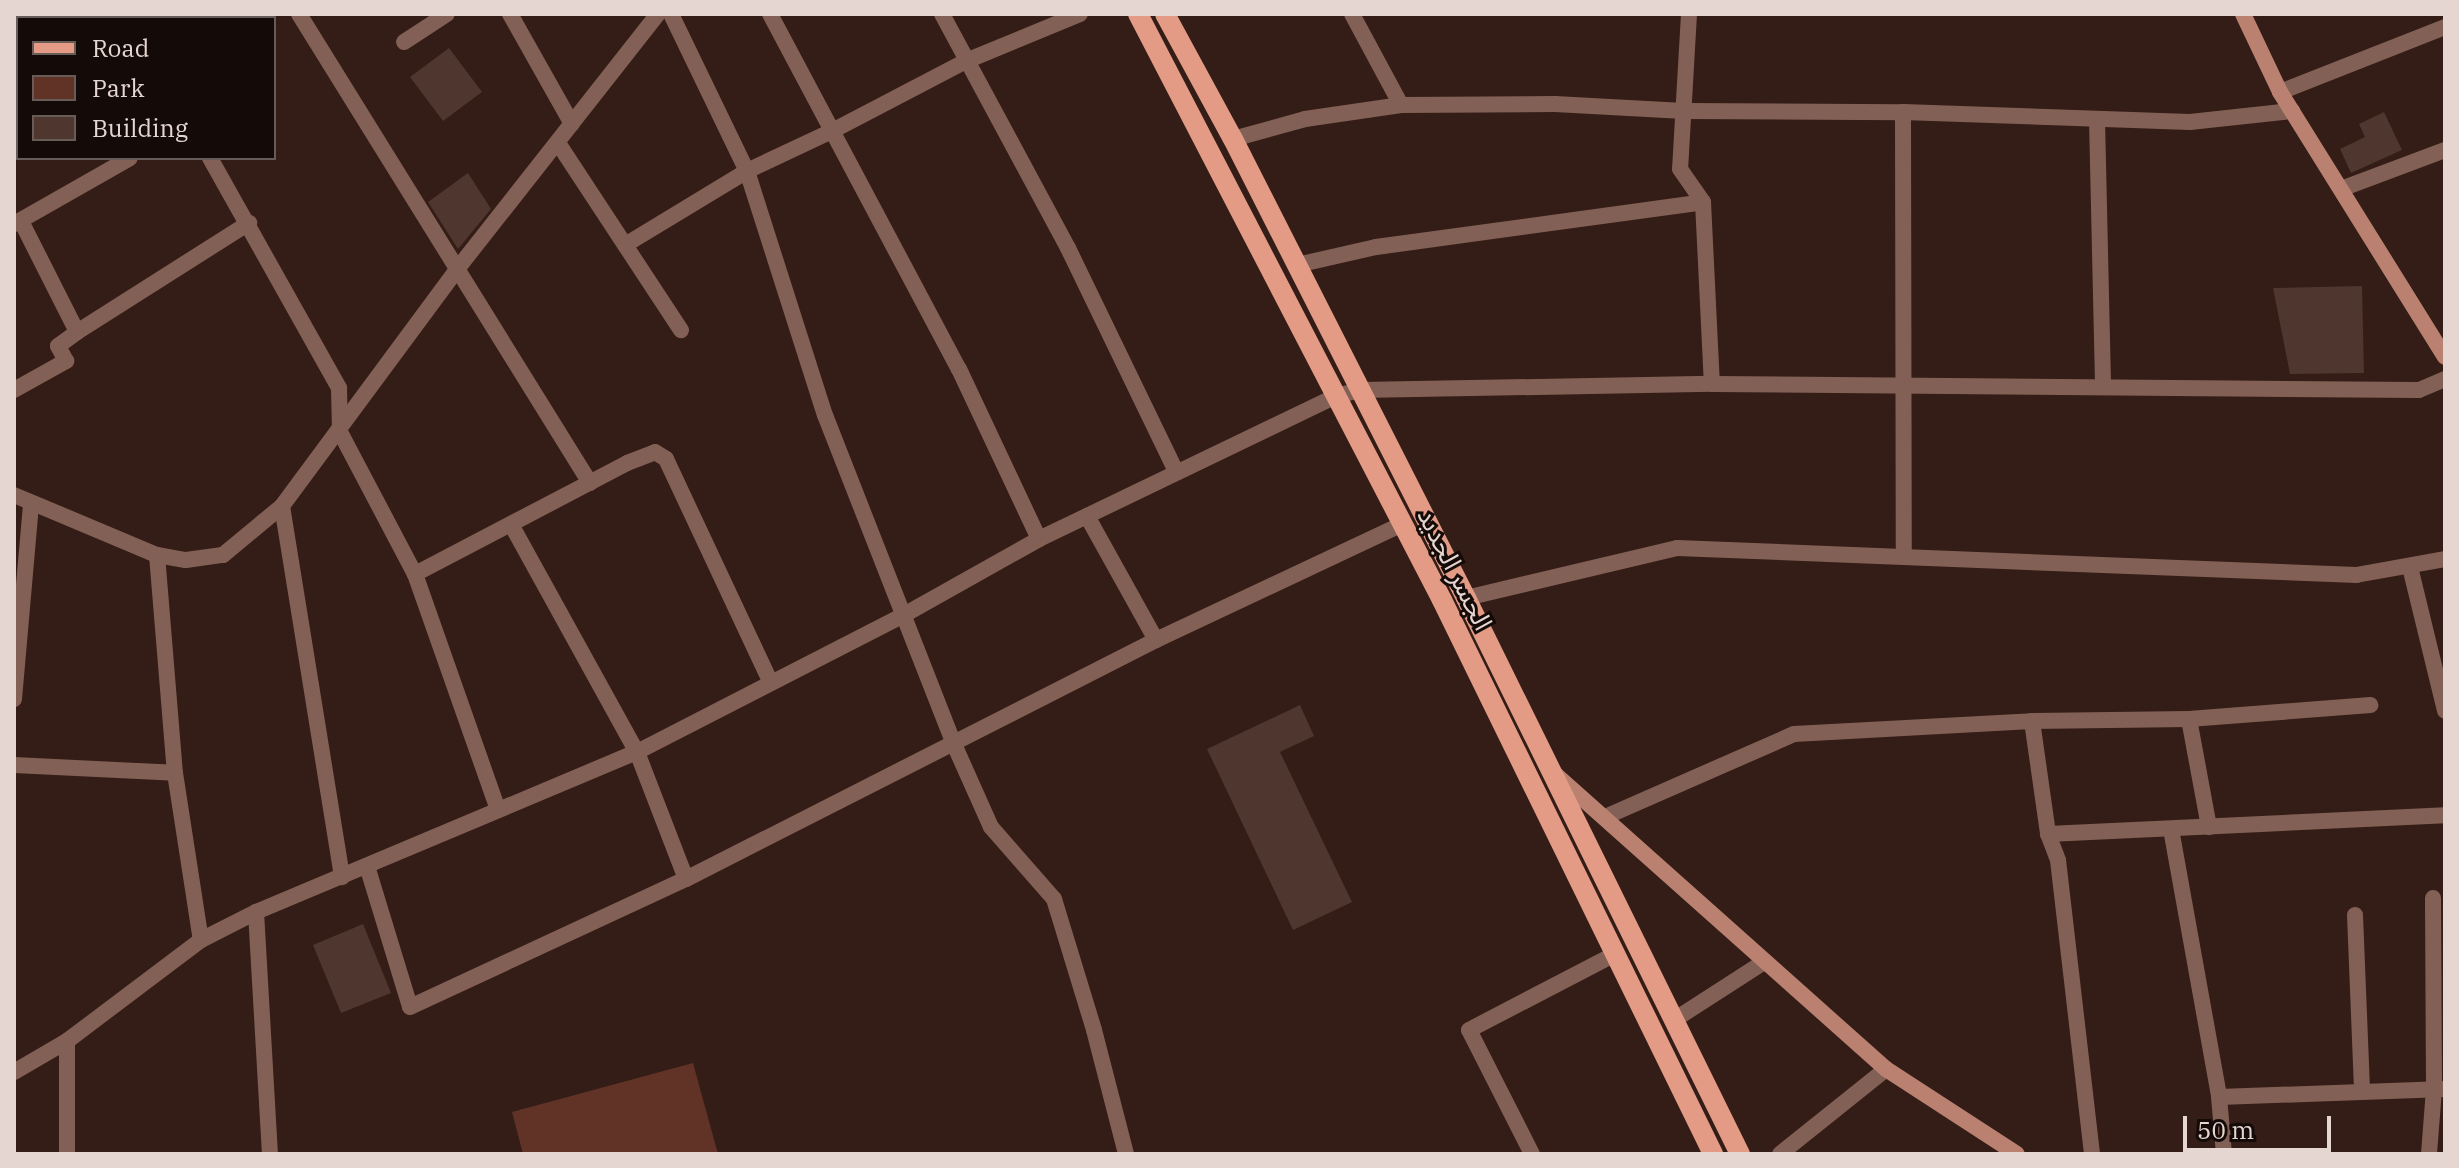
<!DOCTYPE html>
<html>
<head>
<meta charset="utf-8">
<style>
	body { margin:0 }
	#map { position:relative; width:2459px; height:1168px; overflow:hidden; background:#331d16; font-family:"IBM Plex Serif","Noto Sans Arabic",serif }
	div>[style] { position:absolute }
	.green>* { inset:0; background:#613326 }
	.building>* { inset:0; background:#4f362f }
	.street>* { height:16px; margin:-8px; padding:0 8px; transform-origin:8px; border-radius:8px; background:#836055 }
	.secondary>* { height:16px; margin:-8px; padding:0 8px; transform-origin:8px; border-radius:8px; background:#ba8171 }
	.primary>* { height:20px; margin:-10px; padding:0 10px; transform-origin:10px; border-radius:10px; background:#e49b86 }
	span { translate:-50% -50%; white-space:nowrap; text-align:center; line-height:1.15; -webkit-text-stroke:6px #140a07; paint-order:stroke }
	.street-label { font-size:26px; color:#e6d6d1 }
	.frame { position:absolute; inset:0; border:16px solid #e6d6d1; pointer-events:none }
	.legend { position:absolute; left:16px; top:16px; width:260px; height:144px; box-sizing:border-box; background:#140a07; border:2px solid #685c58; margin:0; padding:10px 14px; list-style:none; font-size:24px; color:#e6d6d1 }
	.legend li { display:flex; align-items:center; gap:16px; height:40px }
	.legend b { width:40px; border:2px solid #685c58 }
	.scale { position:absolute; left:2183px; top:1116px; width:148px; height:36px; box-sizing:border-box; border:4px solid #e6d6d1; border-top:0; padding-left:10px; font-size:24px; line-height:28px; white-space:nowrap; color:#e6d6d1; -webkit-text-stroke:6px #140a07; paint-order:stroke }
</style>
</head>
<body>
<div id="map">
	<div class="green">
		<i style="clip-path:polygon(693px 1063px,718px 1154px,523px 1154px,512px 1112px)"></i>
	</div>
	<div class="building">
		<i style="clip-path:polygon(449px 48px,482px 92px,443px 121px,410px 77px)"></i>
		<i style="clip-path:polygon(2384px 112px,2402px 150px,2351px 173px,2340px 149px,2365px 137px,2359px 124px)"></i>
		<i style="clip-path:polygon(468px 173px,491px 209px,458px 249px,428px 202px)"></i>
		<i style="clip-path:polygon(2362px 286px,2364px 373px,2290px 374px,2273px 288px)"></i>
		<i style="clip-path:polygon(1300px 705px,1314px 736px,1280px 752px,1352px 902px,1293px 930px,1207px 749px)"></i>
		<i style="clip-path:polygon(363px 924px,391px 993px,341px 1013px,313px 945px)"></i>
	</div>
	<div class="street">
		<i style="left:128px;top:14px;width:4px;rotate:63deg"></i>
		<i style="left:299px;top:14px;width:552px;rotate:58.18deg"></i>
		<i style="left:510px;top:14px;width:126px;rotate:60.6deg"></i>
		<i style="left:671px;top:14px;width:174px;rotate:64.2deg"></i>
		<i style="left:747px;top:171px;width:256px;rotate:72.3deg"></i>
		<i style="left:825px;top:415px;width:351px;rotate:68.6deg"></i>
		<i style="left:953px;top:742px;width:93px;rotate:65.9deg"></i>
		<i style="left:991px;top:827px;width:96px;rotate:48.8deg"></i>
		<i style="left:1054px;top:899px;width:137px;rotate:73deg"></i>
		<i style="left:1094px;top:1030px;width:128px;rotate:75.5deg"></i>
		<i style="left:770px;top:14px;width:402px;rotate:62deg"></i>
		<i style="left:959px;top:369px;width:188px;rotate:64.8deg"></i>
		<i style="left:942px;top:14px;width:266px;rotate:61.7deg"></i>
		<i style="left:1068px;top:248px;width:248px;rotate:64.2deg"></i>
		<i style="left:1352px;top:14px;width:103px;rotate:61.7deg"></i>
		<i style="left:1689px;top:14px;width:155px;rotate:93.3deg"></i>
		<i style="left:1680px;top:169px;width:40px;rotate:55.1deg"></i>
		<i style="left:404px;top:42px;width:51px;rotate:-33.1deg"></i>
		<i style="left:2280px;top:92px;width:177px;rotate:-21.5deg"></i>
		<i style="left:1903px;top:112px;width:442px;rotate:89.9deg"></i>
		<i style="left:2097px;top:119px;width:267px;rotate:88.7deg"></i>
		<i style="left:1233px;top:139px;width:75px;rotate:-15.5deg"></i>
		<i style="left:1305px;top:119px;width:97px;rotate:-8.3deg"></i>
		<i style="left:1401px;top:105px;width:154px;rotate:-0.4deg"></i>
		<i style="left:1555px;top:104px;width:129px;rotate:3.1deg"></i>
		<i style="left:1684px;top:111px;width:219px;rotate:0.3deg"></i>
		<i style="left:1903px;top:112px;width:287px;rotate:2deg"></i>
		<i style="left:2190px;top:122px;width:103px;rotate:-6.2deg"></i>
		<i style="left:558px;top:143px;width:224px;rotate:56.7deg"></i>
		<i style="left:210px;top:158px;width:264px;rotate:60.7deg"></i>
		<i style="left:339px;top:388px;width:44px;rotate:88.7deg"></i>
		<i style="left:340px;top:432px;width:161px;rotate:62.2deg"></i>
		<i style="left:415px;top:574px;width:250px;rotate:70.6deg"></i>
		<i style="left:2341px;top:189px;width:111px;rotate:-20.6deg"></i>
		<i style="left:21px;top:221px;width:124px;rotate:63.2deg"></i>
		<i style="left:14px;top:224px;width:133px;rotate:-29.6deg"></i>
		<i style="left:625px;top:245px;width:143px;rotate:-31.2deg"></i>
		<i style="left:747px;top:171px;width:96px;rotate:-25.2deg"></i>
		<i style="left:834px;top:130px;width:149px;rotate:-27.6deg"></i>
		<i style="left:966px;top:61px;width:123px;rotate:-22.4deg"></i>
		<i style="left:1297px;top:265px;width:81px;rotate:-12.8deg"></i>
		<i style="left:1376px;top:247px;width:330px;rotate:-7.8deg"></i>
		<i style="left:1703px;top:202px;width:182px;rotate:87.2deg"></i>
		<i style="left:14px;top:390px;width:60px;rotate:-29.1deg"></i>
		<i style="left:66px;top:361px;width:17px;rotate:-118deg"></i>
		<i style="left:58px;top:346px;width:24px;rotate:-36deg"></i>
		<i style="left:77px;top:332px;width:204px;rotate:-32.4deg"></i>
		<i style="left:14px;top:495px;width:155px;rotate:22.8deg"></i>
		<i style="left:157px;top:555px;width:29px;rotate:10deg"></i>
		<i style="left:186px;top:560px;width:37px;rotate:-8deg"></i>
		<i style="left:223px;top:555px;width:77px;rotate:-39.7deg"></i>
		<i style="left:282px;top:506px;width:296px;rotate:-53.5deg"></i>
		<i style="left:458px;top:268px;width:323px;rotate:-51.8deg"></i>
		<i style="left:282px;top:506px;width:376px;rotate:80.8deg"></i>
		<i style="left:1087px;top:516px;width:142px;rotate:60.9deg"></i>
		<i style="left:512px;top:526px;width:258px;rotate:61.1deg"></i>
		<i style="left:637px;top:752px;width:136px;rotate:68.9deg"></i>
		<i style="left:157px;top:555px;width:219px;rotate:85.3deg"></i>
		<i style="left:175px;top:773px;width:169px;rotate:81.2deg"></i>
		<i style="left:2410px;top:567px;width:148px;rotate:76.3deg"></i>
		<i style="left:415px;top:574px;width:239px;rotate:-27.6deg"></i>
		<i style="left:627px;top:463px;width:30px;rotate:-21deg"></i>
		<i style="left:655px;top:452px;width:13px;rotate:32deg"></i>
		<i style="left:666px;top:459px;width:247px;rotate:64.9deg"></i>
		<i style="left:1466px;top:598px;width:217px;rotate:-13.3deg"></i>
		<i style="left:1677px;top:548px;width:680px;rotate:2.28deg"></i>
		<i style="left:2356px;top:575px;width:90px;rotate:-10.2deg"></i>
		<i style="left:14px;top:699px;width:196px;rotate:-85deg"></i>
		<i style="left:2189px;top:719px;width:110px;rotate:79.5deg"></i>
		<i style="left:2032px;top:721px;width:114px;rotate:81.9deg"></i>
		<i style="left:2048px;top:834px;width:28px;rotate:69deg"></i>
		<i style="left:2058px;top:860px;width:296px;rotate:83.4deg"></i>
		<i style="left:14px;top:765px;width:161px;rotate:2.8deg"></i>
		<i style="left:1605px;top:817px;width:206px;rotate:-23.7deg"></i>
		<i style="left:1794px;top:734px;width:238px;rotate:-3.1deg"></i>
		<i style="left:2032px;top:721px;width:157px;rotate:-0.7deg"></i>
		<i style="left:2189px;top:719px;width:182px;rotate:-4.4deg"></i>
		<i style="left:2171px;top:829px;width:272px;rotate:79.8deg"></i>
		<i style="left:2219px;top:1097px;width:57px;rotate:85deg"></i>
		<i style="left:2048px;top:834px;width:397px;rotate:-2.7deg"></i>
		<i style="left:367px;top:866px;width:147px;rotate:73deg"></i>
		<i style="left:410px;top:1007px;width:304px;rotate:-24.9deg"></i>
		<i style="left:686px;top:879px;width:527px;rotate:-26.95deg"></i>
		<i style="left:1156px;top:640px;width:273px;rotate:-25.2deg"></i>
		<i style="left:256px;top:912px;width:242px;rotate:86.7deg"></i>
		<i style="left:2355px;top:915px;width:175px;rotate:87.7deg"></i>
		<i style="left:1674px;top:1020px;width:107px;rotate:-32.8deg"></i>
		<i style="left:14px;top:1072px;width:61px;rotate:-30.3deg"></i>
		<i style="left:67px;top:1041px;width:168px;rotate:-37deg"></i>
		<i style="left:201px;top:940px;width:62px;rotate:-27deg"></i>
		<i style="left:256px;top:912px;width:413px;rotate:-22.8deg"></i>
		<i style="left:637px;top:752px;width:298px;rotate:-27.2deg"></i>
		<i style="left:902px;top:616px;width:157px;rotate:-29.3deg"></i>
		<i style="left:1039px;top:539px;width:330px;rotate:-25.7deg"></i>
		<i style="left:1336px;top:396px;width:25px;rotate:-14deg"></i>
		<i style="left:1360px;top:390px;width:352px;rotate:-1deg"></i>
		<i style="left:1712px;top:384px;width:707px;rotate:0.49deg"></i>
		<i style="left:2419px;top:390px;width:28px;rotate:-23deg"></i>
		<i style="left:2219px;top:1097px;width:226px;rotate:-2deg"></i>
		<i style="left:67px;top:1154px;width:113px;rotate:-90deg"></i>
		<i style="left:1532px;top:1154px;width:139px;rotate:-116.9deg"></i>
		<i style="left:1469px;top:1030px;width:165px;rotate:-27.5deg"></i>
		<i style="left:1780px;top:1154px;width:136px;rotate:-38.7deg"></i>
		<i style="left:2429px;top:1154px;width:65px;rotate:-85.6deg"></i>
		<i style="left:2434px;top:1089px;width:191px;rotate:-90.3deg"></i>
	</div>
	<div class="secondary">
		<i style="left:2243px;top:14px;width:86px;rotate:64.6deg"></i>
		<i style="left:2280px;top:92px;width:312px;rotate:58.1deg"></i>
		<i style="left:1556px;top:775px;width:442px;rotate:41.7deg"></i>
		<i style="left:1886px;top:1069px;width:156px;rotate:33deg"></i>
	</div>
	<div class="primary">
		<i style="left:1138px;top:14px;width:660px;rotate:62.58deg"></i>
		<i style="left:1442px;top:600px;width:617px;rotate:63.93deg"></i>
		<i style="left:1165px;top:14px;width:142px;rotate:61.5deg"></i>
		<i style="left:1233px;top:139px;width:515px;rotate:63.09deg"></i>
		<i style="left:1466px;top:598px;width:620px;rotate:63.77deg"></i>
	</div>
	<div class="street-label">
		<span style="left:1455px;top:569px;rotate:63deg">الجسر الجديد</span>
	</div>
	<div class="frame"></div>
	<ul class="legend">
	<li><b style="height:10px;background:#e49b86"></b>Road</li>
	<li><b style="height:22px;background:#613326"></b>Park</li>
	<li><b style="height:22px;background:#4f362f"></b>Building</li>
	</ul>
	<div class="scale">50 m</div>
</div>
</body>
</html>
